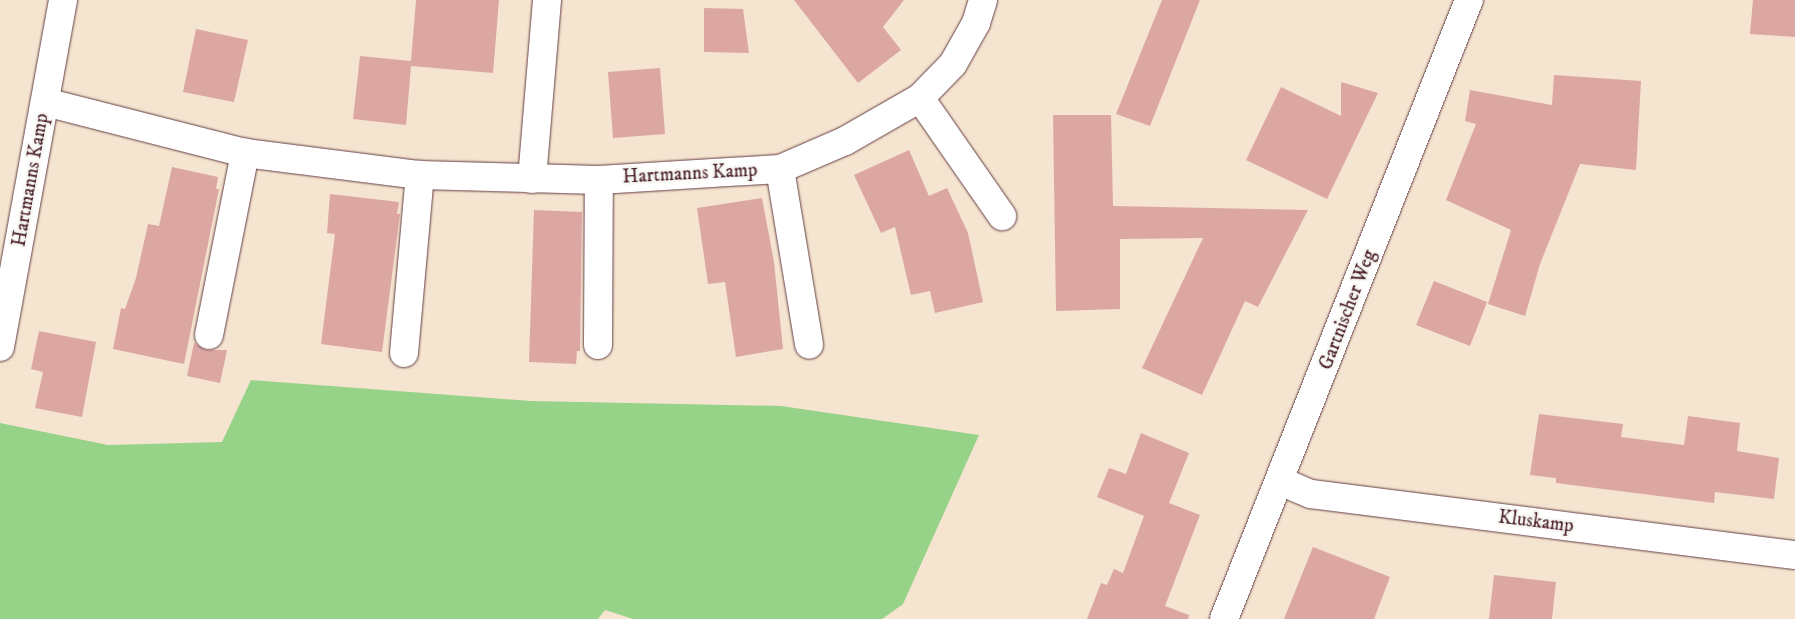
<!DOCTYPE html>
<html>
<head>
<meta charset="utf-8">
<style>
	body { margin:0 }
	#map { position:relative; width:1795px; height:619px; overflow:hidden; background:#f5e4cf; font-family:"IM FELL DW Pica",serif }
	div>[style] { position:absolute }
	.green>* { inset:0; background:#96d287 }
	.building>* { inset:0; background:#dca7a3 }
	.roads { filter:drop-shadow(0 0 1px #643d44) drop-shadow(0 0 1px #643d44) }
	.minor>* { height:28px; margin:-14px; padding:0 14px; transform-origin:14px; border-radius:14px; background:#fff }
	span { translate:-50% -50%; white-space:nowrap; text-align:center; line-height:1.15; -webkit-text-stroke:4.5px #f6f6f2; paint-order:stroke }
	.street-label { font-size:19px; color:#4a1f2b }
</style>
</head>
<body>
<div id="map">
	<div class="green">
		<i style="clip-path:polygon(251px 380px,531px 401px,781px 406px,979px 435px,903px 604px,882px 619px,633px 619px,605px 610px,598px 619px,0 619px,0 423px,108px 445px,222px 442px)"></i>
	</div>
	<div class="building">
		<i style="clip-path:polygon(416px 0,499px 0,493px 73px,411px 66px,406px 125px,353px 119px,360px 56px,411px 61px)"></i>
		<i style="clip-path:polygon(794px 0,904px 0,883px 27px,901px 50px,858px 83px)"></i>
		<i style="clip-path:polygon(1162px 0,1200px 0,1150px 126px,1116px 114px)"></i>
		<i style="clip-path:polygon(1753px 0,1795px 0,1795px 37px,1750px 34px)"></i>
		<i style="clip-path:polygon(704px 8px,743px 9px,749px 53px,704px 52px)"></i>
		<i style="clip-path:polygon(196px 29px,248px 40px,234px 102px,183px 92px)"></i>
		<i style="clip-path:polygon(660px 68px,665px 134px,613px 138px,608px 72px)"></i>
		<i style="clip-path:polygon(1554px 75px,1641px 81px,1636px 170px,1580px 164px,1540px 264px,1525px 316px,1488px 304px,1511px 230px,1446px 200px,1476px 124px,1465px 121px,1470px 90px,1552px 105px)"></i>
		<i style="clip-path:polygon(1341px 82px,1378px 93px,1327px 199px,1246px 160px,1281px 87px,1341px 116px)"></i>
		<i style="clip-path:polygon(1053px 115px,1111px 115px,1113px 206px,1308px 210px,1258px 307px,1245px 301px,1202px 395px,1142px 368px,1203px 238px,1120px 239px,1120px 309px,1056px 311px)"></i>
		<i style="clip-path:polygon(909px 150px,929px 196px,947px 188px,968px 233px,983px 302px,935px 313px,930px 291px,911px 295px,895px 227px,881px 233px,854px 175px)"></i>
		<i style="clip-path:polygon(172px 167px,218px 177px,216px 189px,219px 189px,184px 364px,113px 349px,121px 308px,125px 309px,136px 278px,148px 224px,159px 226px)"></i>
		<i style="clip-path:polygon(330px 194px,399px 202px,397px 214px,400px 214px,382px 352px,321px 344px,335px 234px,327px 233px)"></i>
		<i style="clip-path:polygon(762px 198px,774px 262px,783px 349px,736px 357px,725px 282px,708px 284px,697px 208px)"></i>
		<i style="clip-path:polygon(534px 210px,582px 212px,580px 351px,577px 351px,576px 364px,529px 362px)"></i>
		<i style="clip-path:polygon(1434px 281px,1487px 302px,1470px 346px,1416px 325px)"></i>
		<i style="clip-path:polygon(39px 331px,96px 342px,82px 417px,35px 408px,43px 372px,31px 369px)"></i>
		<i style="clip-path:polygon(194px 343px,206px 350px,227px 350px,220px 383px,187px 376px)"></i>
		<i style="clip-path:polygon(1539px 414px,1623px 424px,1621px 437px,1684px 445px,1688px 416px,1740px 423px,1737px 451px,1779px 458px,1774px 499px,1715px 492px,1714px 503px,1556px 483px,1556px 478px,1530px 475px)"></i>
		<i style="clip-path:polygon(1141px 433px,1189px 453px,1169px 503px,1200px 515px,1165px 606px,1189px 615px,1188px 619px,1087px 619px,1101px 583px,1107px 585px,1114px 569px,1123px 573px,1144px 516px,1097px 497px,1109px 468px,1126px 474px)"></i>
		<i style="clip-path:polygon(1313px 547px,1390px 577px,1374px 619px,1284px 619px)"></i>
		<i style="clip-path:polygon(1494px 575px,1556px 582px,1552px 619px,1489px 619px)"></i>
	</div>
	<div class="roads">
		<div class="minor">
			<i style="left:920px;top:98px;width:144px;rotate:55.2deg"></i>
			<i style="left:45px;top:102px;width:206px;rotate:14.3deg"></i>
			<i style="left:245px;top:153px;width:176px;rotate:7.2deg"></i>
			<i style="left:420px;top:175px;width:179px;rotate:1.6deg"></i>
			<i style="left:599px;top:180px;width:181px;rotate:-3.5deg"></i>
			<i style="left:780px;top:169px;width:71px;rotate:-23.3deg"></i>
			<i style="left:845px;top:141px;width:86px;rotate:-29.8deg"></i>
			<i style="left:920px;top:98px;width:47px;rotate:-45.9deg"></i>
			<i style="left:953px;top:64px;width:47px;rotate:-60.7deg"></i>
			<i style="left:976px;top:23px;width:24px;rotate:-73deg"></i>
			<i style="left:780px;top:169px;width:178px;rotate:80.6deg"></i>
			<i style="left:532px;top:179px;width:180px;rotate:-85.2deg"></i>
			<i style="left:209px;top:335px;width:186px;rotate:-78.8deg"></i>
			<i style="left:598px;top:345px;width:165px;rotate:-89.7deg"></i>
			<i style="left:0;top:347px;width:353px;rotate:-79.7deg"></i>
			<i style="left:404px;top:353px;width:179px;rotate:-84.9deg"></i>
			<i style="left:1280px;top:481px;width:34px;rotate:23deg"></i>
			<i style="left:1311px;top:494px;width:488px;rotate:7.2deg"></i>
			<i style="left:1224px;top:619px;width:666px;rotate:-68.41deg"></i>
		</div>
	</div>
	<div class="street-label">
		<span style="left:690px;top:174px;rotate:-3deg">Hartmanns Kamp</span>
		<span style="left:31px;top:180px;rotate:-80deg">Hartmanns Kamp</span>
		<span style="left:1348px;top:310px;rotate:-69deg">Gartnischer Weg</span>
		<span style="left:1536px;top:522px;rotate:7deg">Kluskamp</span>
	</div>
</div>
</body>
</html>
